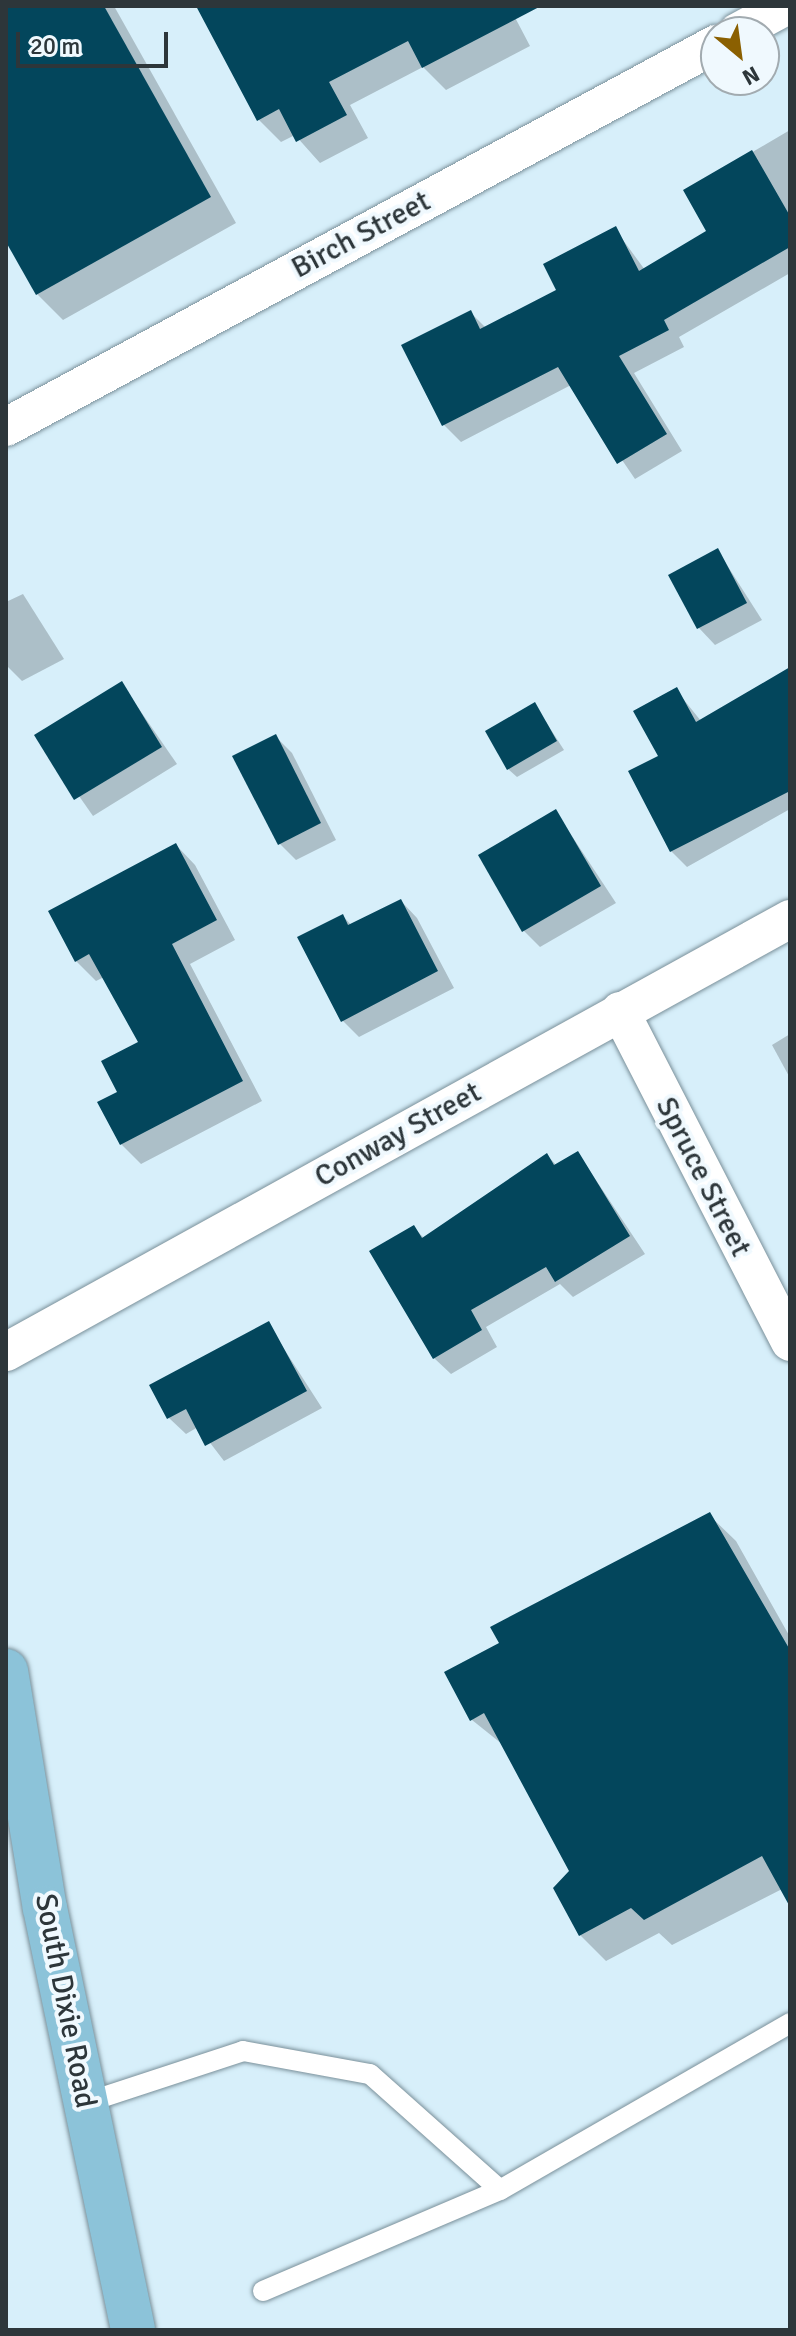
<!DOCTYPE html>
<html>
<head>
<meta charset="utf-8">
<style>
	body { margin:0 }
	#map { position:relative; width:796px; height:2336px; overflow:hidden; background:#d7effa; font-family:Signika,sans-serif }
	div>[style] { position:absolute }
	.shadow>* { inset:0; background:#0003 }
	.building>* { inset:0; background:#03465c }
	.roads { filter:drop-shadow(0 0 2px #7a909a) drop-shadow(0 0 2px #7a909a) }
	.service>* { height:20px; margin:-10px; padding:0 10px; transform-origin:10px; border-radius:10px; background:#fff }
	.minor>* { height:38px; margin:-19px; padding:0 19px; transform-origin:19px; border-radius:19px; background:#fff }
	.primary>* { height:44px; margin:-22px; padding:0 22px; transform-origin:22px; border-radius:22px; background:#8cc3d9 }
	span { translate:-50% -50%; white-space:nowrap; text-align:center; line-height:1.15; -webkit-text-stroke:8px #f0f9fe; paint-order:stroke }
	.street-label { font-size:30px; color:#2d363a }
	.frame { position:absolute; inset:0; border:8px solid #2d363a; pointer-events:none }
	.north { position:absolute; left:700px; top:16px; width:80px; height:80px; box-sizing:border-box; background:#f0f9fe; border:2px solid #a2abb0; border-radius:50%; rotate:151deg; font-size:22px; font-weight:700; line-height:32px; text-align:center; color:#2d363a }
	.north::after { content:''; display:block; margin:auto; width:28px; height:36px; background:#8b6001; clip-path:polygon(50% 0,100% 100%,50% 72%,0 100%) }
	.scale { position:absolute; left:16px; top:32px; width:152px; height:36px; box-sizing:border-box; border:4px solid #2d363a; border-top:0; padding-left:10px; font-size:24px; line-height:28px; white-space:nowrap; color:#2d363a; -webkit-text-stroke:6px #f0f9fe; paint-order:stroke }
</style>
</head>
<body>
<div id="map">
	<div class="shadow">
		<i style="clip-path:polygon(6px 6px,114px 6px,236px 223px,63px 320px,37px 294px,6px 238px)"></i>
		<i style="clip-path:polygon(198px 6px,509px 6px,530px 46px,446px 90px,423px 67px,350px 105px,368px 138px,320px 163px,295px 135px,281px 142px,259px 120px)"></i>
		<i style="clip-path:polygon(790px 130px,790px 273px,679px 337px,684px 347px,634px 373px,682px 451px,635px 479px,571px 385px,461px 442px,444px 425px,470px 312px,486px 328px,559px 291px,615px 229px,645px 270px,709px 232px,686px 191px)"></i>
		<i style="clip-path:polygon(718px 551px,762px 620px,715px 645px,699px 628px)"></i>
		<i style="clip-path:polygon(23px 594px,64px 659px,22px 681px,6px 665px,6px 602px)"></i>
		<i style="clip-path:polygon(790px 672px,790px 809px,687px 867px,671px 851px,660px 757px,676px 690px,701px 721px)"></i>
		<i style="clip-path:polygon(121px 683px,177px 764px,93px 816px,37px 736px)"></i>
		<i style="clip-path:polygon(535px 705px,564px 750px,517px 777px,508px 769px)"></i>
		<i style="clip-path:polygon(275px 736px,292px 753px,336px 840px,296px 860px,280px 844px)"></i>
		<i style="clip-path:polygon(556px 812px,616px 903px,540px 947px,524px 931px)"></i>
		<i style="clip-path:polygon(176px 845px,195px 865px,235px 940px,190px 964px,262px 1101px,141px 1164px,121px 1144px,120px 1093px,140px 1042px,104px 977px,96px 981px,76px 961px,51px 912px)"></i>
		<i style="clip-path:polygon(401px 901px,417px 918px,454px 988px,359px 1037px,342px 1020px,343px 916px,352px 926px)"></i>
		<i style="clip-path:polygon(790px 1034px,790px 1078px,772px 1045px)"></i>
		<i style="clip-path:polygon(578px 1153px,645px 1254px,573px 1297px,560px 1284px,486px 1327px,497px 1347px,451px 1374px,434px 1358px,413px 1227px,425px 1239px,547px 1155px,557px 1166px)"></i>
		<i style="clip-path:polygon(268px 1324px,322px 1408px,224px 1461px,198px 1427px,186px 1434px,169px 1418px)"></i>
		<i style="clip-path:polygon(709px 1515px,736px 1541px,790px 1637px,790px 1885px,672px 1945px,659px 1933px,606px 1961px,580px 1935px,571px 1871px,502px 1744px,472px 1720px,501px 1644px)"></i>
	</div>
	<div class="building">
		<i style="clip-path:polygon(6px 6px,104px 6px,211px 197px,36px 295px,6px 242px)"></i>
		<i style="clip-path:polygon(196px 6px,541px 6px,422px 68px,408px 41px,329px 82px,347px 115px,296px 142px,279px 109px,257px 121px)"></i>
		<i style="clip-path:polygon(752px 150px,790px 216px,790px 247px,664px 320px,669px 330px,619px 356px,667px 434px,617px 464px,558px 367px,442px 426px,401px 345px,471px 310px,480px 329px,556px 290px,543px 264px,616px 226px,639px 271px,706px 231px,683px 190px)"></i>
		<i style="clip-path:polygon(718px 548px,747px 603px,697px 629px,668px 575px)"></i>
		<i style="clip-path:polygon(790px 667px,790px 791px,670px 852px,628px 771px,658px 756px,633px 711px,677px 687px,696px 722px)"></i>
		<i style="clip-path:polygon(122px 681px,162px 747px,74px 800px,34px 735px)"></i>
		<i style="clip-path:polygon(535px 702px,557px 741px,507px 770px,485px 731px)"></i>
		<i style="clip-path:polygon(276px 734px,321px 823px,278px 845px,232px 756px)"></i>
		<i style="clip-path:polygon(556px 809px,601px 886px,522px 932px,478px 855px)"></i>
		<i style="clip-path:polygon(176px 843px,217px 920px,172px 944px,243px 1081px,120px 1145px,97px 1102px,117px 1092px,101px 1061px,138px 1042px,89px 954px,75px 962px,48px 911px)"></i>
		<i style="clip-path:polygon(401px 899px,438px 971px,341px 1022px,297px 937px,343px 914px,348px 925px)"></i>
		<i style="clip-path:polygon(578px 1151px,630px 1236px,555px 1282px,546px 1267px,471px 1310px,482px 1330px,433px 1359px,369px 1251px,414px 1225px,422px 1238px,547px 1153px,554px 1165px)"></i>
		<i style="clip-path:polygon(269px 1321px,307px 1391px,205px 1446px,186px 1409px,167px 1419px,149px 1385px)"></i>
		<i style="clip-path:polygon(710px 1512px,790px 1650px,790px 1907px,762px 1856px,644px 1920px,631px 1908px,579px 1936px,553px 1888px,569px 1871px,484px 1713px,470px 1721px,444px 1672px,499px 1643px,490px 1627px)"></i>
	</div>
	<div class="roads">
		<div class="service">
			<i style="left:85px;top:2103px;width:166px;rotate:-18.2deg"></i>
			<i style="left:243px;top:2051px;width:129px;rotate:10.3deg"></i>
			<i style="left:370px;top:2074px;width:174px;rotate:41.7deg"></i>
			<i style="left:263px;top:2291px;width:258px;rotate:-23.1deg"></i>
			<i style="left:500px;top:2190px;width:335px;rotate:-29.9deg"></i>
		</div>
		<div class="minor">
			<i style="left:738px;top:32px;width:55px;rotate:-28.4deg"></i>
			<i style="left:6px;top:427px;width:807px;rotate:-28.34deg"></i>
			<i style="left:620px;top:1011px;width:372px;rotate:62.8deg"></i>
			<i style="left:6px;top:1352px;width:896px;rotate:-28.91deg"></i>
		</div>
		<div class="primary">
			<i style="left:6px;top:1671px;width:240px;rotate:80.7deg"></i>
			<i style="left:45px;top:1908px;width:431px;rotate:78.2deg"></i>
		</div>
	</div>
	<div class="street-label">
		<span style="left:361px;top:235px;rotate:-28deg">Birch Street</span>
		<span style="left:398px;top:1135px;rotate:-29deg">Conway Street</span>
		<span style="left:703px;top:1177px;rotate:63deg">Spruce Street</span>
		<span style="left:65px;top:2001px;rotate:79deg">South Dixie Road</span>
	</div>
	<div class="frame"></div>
	<div class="north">N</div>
	<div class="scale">20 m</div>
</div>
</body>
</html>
